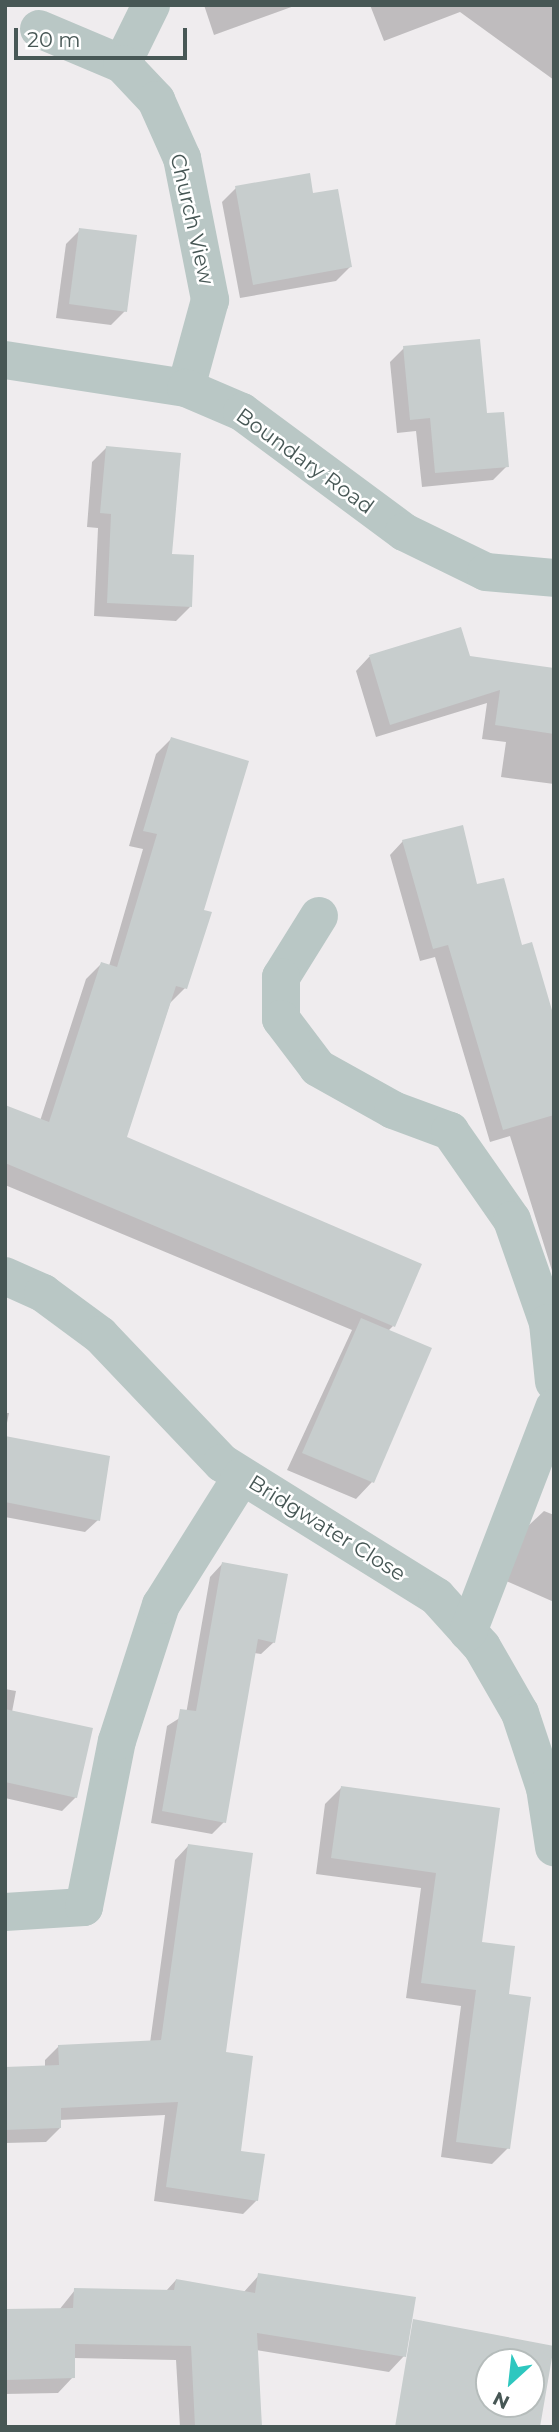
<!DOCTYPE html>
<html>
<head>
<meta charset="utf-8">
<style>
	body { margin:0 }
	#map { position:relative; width:559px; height:2432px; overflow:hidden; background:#efecee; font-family:Montserrat,sans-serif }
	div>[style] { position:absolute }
	.shadow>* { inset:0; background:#0003 }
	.building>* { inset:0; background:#c7cdcd }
	.street>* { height:38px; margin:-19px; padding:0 19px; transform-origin:19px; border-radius:19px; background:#b9c7c5 }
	span { translate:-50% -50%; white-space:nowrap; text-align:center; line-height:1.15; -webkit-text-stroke:5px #fff; paint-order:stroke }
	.street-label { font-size:21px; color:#475755 }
	.frame { position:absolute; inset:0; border:7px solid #475755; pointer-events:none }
	.north { position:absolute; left:475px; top:2348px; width:70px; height:70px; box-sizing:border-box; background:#fff; border:2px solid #b5bcbb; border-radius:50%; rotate:207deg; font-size:19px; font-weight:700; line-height:28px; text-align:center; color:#475755 }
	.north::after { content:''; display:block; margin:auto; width:24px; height:32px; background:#2ec7bf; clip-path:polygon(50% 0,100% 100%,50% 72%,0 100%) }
	.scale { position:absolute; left:14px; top:28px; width:173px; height:32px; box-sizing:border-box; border:4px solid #475755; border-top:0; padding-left:9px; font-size:21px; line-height:24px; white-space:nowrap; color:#475755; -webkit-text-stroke:5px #fff; paint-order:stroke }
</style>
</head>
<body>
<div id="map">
	<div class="shadow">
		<i style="clip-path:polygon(204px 5px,297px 5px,214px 35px)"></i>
		<i style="clip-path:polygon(370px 5px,554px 5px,554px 80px,460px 12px,384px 41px)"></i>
		<i style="clip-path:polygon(236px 188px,312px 195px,350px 267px,336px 281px,240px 298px,222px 202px)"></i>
		<i style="clip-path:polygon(80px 230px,125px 311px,111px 325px,56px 318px,66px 244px)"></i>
		<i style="clip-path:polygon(404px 348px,485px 415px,507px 466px,493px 480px,422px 487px,416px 431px,397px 433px,390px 362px)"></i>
		<i style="clip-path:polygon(106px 448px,170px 555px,190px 607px,176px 621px,94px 616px,98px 528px,87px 527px,92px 462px)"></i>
		<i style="clip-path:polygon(460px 629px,469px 657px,554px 671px,554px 784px,501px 777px,506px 742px,482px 739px,487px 703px,376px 737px,356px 671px,369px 657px)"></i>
		<i style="clip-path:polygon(171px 739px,202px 911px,185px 988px,170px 1003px,125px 1138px,393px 1326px,388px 1331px,372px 1482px,356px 1499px,287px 1470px,352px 1330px,5px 1185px,5px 1107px,40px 1121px,86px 979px,101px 964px,109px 966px,143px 849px,129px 846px,156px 754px)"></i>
		<i style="clip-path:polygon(403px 841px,475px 886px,520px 947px,554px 1023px,554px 1277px,510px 1136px,490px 1142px,435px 957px,420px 961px,390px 855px)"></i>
		<i style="clip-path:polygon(5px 1413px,9px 1413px,5px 1433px)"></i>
		<i style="clip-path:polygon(5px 1440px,98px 1520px,85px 1532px,5px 1517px)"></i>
		<i style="clip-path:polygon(544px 1511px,554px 1515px,554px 1602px,504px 1580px,528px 1526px)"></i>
		<i style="clip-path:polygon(222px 1564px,274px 1642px,261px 1654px,254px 1653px,224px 1822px,212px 1834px,151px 1823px,167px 1726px,186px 1714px,210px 1577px)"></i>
		<i style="clip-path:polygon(5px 1689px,16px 1691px,12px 1712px,76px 1797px,62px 1811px,5px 1798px)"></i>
		<i style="clip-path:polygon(341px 1788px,498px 1809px,480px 1944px,507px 1996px,508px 2148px,492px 2164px,441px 2157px,461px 2006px,406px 1998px,421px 1888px,316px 1874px,325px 1804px)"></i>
		<i style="clip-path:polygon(188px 1846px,239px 2152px,257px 2200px,243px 2214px,154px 2201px,165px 2115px,59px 2120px,60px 2128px,46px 2142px,5px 2143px,5px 2068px,45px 2067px,45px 2060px,59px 2046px,150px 2043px,175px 1860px)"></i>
		<i style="clip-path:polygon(259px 2275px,404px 2356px,389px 2372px,256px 2350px,260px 2427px,180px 2427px,176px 2360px,73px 2358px,73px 2377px,58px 2393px,5px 2394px,5px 2311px,59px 2310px,75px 2290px,166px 2291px,176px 2280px,243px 2293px)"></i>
	</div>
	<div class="building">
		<i style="clip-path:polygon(310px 173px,313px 193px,338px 189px,352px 267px,253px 285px,235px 186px)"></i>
		<i style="clip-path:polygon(79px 228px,137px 235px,127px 312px,69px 304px)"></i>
		<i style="clip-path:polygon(480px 339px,487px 413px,504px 412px,509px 467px,435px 473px,430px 418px,410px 420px,403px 346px)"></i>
		<i style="clip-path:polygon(106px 446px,181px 453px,172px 554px,194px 555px,192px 607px,107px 603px,111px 514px,100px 513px)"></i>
		<i style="clip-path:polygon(461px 627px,470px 656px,554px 668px,554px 734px,495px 725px,500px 690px,390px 725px,369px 655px)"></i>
		<i style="clip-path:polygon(171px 737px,249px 761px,204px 910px,212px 912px,187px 989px,176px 986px,127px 1137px,422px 1264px,395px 1327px,5px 1163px,5px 1105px,49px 1122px,101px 962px,117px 967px,157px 834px,143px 831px)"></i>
		<i style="clip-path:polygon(463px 825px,477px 884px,504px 878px,522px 945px,532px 942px,554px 1017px,554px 1115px,503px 1130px,448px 945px,433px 949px,402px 840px)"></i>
		<i style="clip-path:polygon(361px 1318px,432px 1348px,374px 1483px,302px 1453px)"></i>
		<i style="clip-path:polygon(5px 1436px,110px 1456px,100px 1521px,5px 1502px)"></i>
		<i style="clip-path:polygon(222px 1562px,288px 1574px,275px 1643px,258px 1639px,226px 1823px,162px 1811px,180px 1709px,196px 1711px)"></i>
		<i style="clip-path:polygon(5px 1709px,93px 1728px,77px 1798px,5px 1782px)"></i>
		<i style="clip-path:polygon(341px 1786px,500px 1808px,482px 1942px,515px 1946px,509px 1994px,531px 1997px,510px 2149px,456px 2142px,476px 1990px,421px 1983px,436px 1873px,331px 1858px)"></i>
		<i style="clip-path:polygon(188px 1844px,253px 1853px,226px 2052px,253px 2056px,241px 2151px,265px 2154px,258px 2201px,166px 2187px,178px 2102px,61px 2108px,61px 2128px,5px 2130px,5px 2067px,59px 2065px,58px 2045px,161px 2040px)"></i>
		<i style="clip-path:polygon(258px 2273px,416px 2297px,406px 2357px,257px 2333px,262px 2427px,195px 2427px,191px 2346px,75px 2344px,75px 2378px,5px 2380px,5px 2309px,73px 2308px,74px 2288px,174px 2290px,176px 2279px,255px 2293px)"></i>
		<i style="clip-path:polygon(evenodd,413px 2319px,554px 2346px,540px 2427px,395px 2427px,413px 2319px,489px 2362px,531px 2362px,531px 2404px,489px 2404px,489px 2362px)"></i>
	</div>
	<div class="street">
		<i style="left:39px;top:29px;width:90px;rotate:22.9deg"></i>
		<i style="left:122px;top:64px;width:66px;rotate:-63.8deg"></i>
		<i style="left:122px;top:64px;width:50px;rotate:46.6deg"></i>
		<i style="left:156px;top:100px;width:64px;rotate:65.9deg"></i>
		<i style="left:182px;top:158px;width:145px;rotate:78.8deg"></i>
		<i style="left:210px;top:300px;width:91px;rotate:105.3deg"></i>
		<i style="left:5px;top:360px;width:183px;rotate:8.8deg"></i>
		<i style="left:186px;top:388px;width:61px;rotate:23.2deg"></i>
		<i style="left:242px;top:412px;width:202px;rotate:36.5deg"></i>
		<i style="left:404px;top:532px;width:91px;rotate:26deg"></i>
		<i style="left:486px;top:572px;width:68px;rotate:5deg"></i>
		<i style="left:319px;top:916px;width:72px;rotate:121.9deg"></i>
		<i style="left:281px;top:977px;width:42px;rotate:90deg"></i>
		<i style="left:281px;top:1019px;width:61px;rotate:52.9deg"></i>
		<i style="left:318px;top:1068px;width:86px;rotate:29.2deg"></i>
		<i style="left:393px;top:1110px;width:61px;rotate:20.2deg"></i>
		<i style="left:450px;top:1131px;width:108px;rotate:55.1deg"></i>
		<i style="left:512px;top:1220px;width:109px;rotate:70.7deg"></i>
		<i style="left:548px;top:1323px;width:59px;rotate:84.2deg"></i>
		<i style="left:5px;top:1276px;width:42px;rotate:24.1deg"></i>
		<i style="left:43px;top:1293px;width:71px;rotate:36.4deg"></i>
		<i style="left:100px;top:1335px;width:177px;rotate:46.4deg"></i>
		<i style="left:222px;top:1463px;width:253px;rotate:31.9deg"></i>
		<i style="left:437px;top:1597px;width:67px;rotate:48deg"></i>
		<i style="left:482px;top:1647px;width:76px;rotate:60.1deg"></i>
		<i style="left:520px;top:1713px;width:79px;rotate:71.6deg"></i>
		<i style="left:545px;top:1788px;width:60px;rotate:81.3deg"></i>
		<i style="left:468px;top:1632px;width:240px;rotate:-69deg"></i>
		<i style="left:5px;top:1912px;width:79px;rotate:-3.6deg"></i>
		<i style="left:84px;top:1907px;width:169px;rotate:-78.8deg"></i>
		<i style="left:117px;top:1741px;width:143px;rotate:-72.1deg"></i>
		<i style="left:161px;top:1605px;width:152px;rotate:-57.9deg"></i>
	</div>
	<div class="street-label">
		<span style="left:192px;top:219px;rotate:77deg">Church View</span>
		<span style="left:305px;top:461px;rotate:36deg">Boundary Road</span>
		<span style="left:327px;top:1528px;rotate:32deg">Bridgwater Close</span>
	</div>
	<div class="frame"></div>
	<div class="north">N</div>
	<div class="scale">20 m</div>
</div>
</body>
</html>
